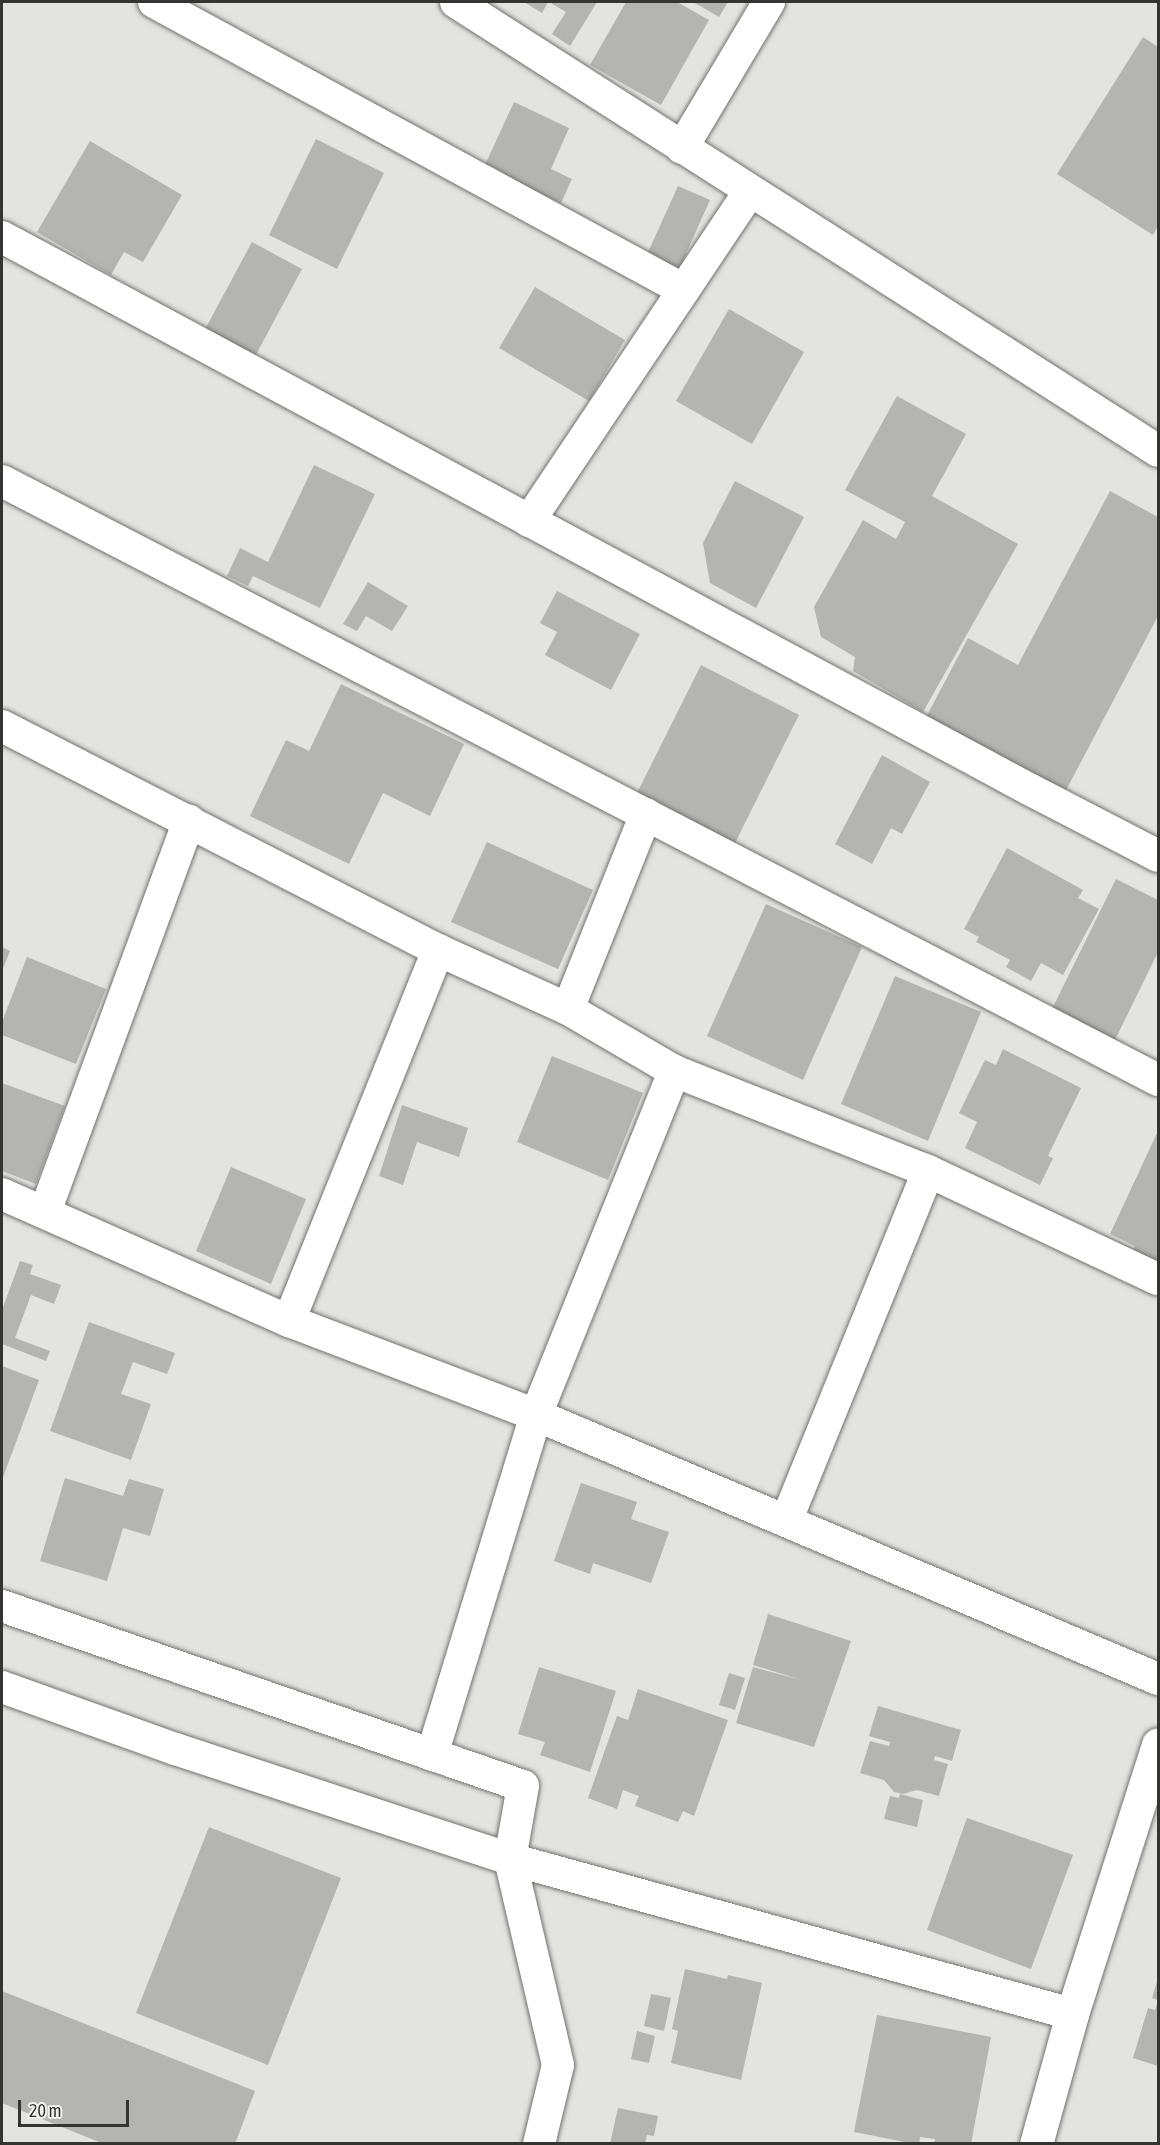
<!DOCTYPE html>
<html>
<head>
<meta charset="utf-8">
<style>
	body { margin:0 }
	#map { position:relative; width:1160px; height:2145px; overflow:hidden; background:#e3e3e0; font-family:"Asap Condensed",sans-serif }
	div>[style] { position:absolute }
	.building>* { inset:0; background:#b4b4b1 }
	.roads { filter:drop-shadow(0 0 2px #72726f) drop-shadow(0 0 2px #72726f) }
	.street>* { height:32px; margin:-16px; padding:0 16px; transform-origin:16px; border-radius:16px; background:#fff }
	.secondary>* { height:33px; margin:-16.5px; padding:0 16.5px; transform-origin:16.5px; border-radius:16.5px; background:#fff }
	span { translate:-50% -50%; white-space:nowrap; text-align:center; line-height:1.15; -webkit-text-stroke:6px #f1f1ed; paint-order:stroke }
	.frame { position:absolute; inset:0; border:3px solid #343433; pointer-events:none }
	.scale { position:absolute; left:18px; top:2100px; width:111px; height:27px; box-sizing:border-box; border:3px solid #343433; border-top:0; padding-left:8px; font-size:18px; line-height:21px; white-space:nowrap; color:#343433; -webkit-text-stroke:4px #f1f1ed; paint-order:stroke }
</style>
</head>
<body>
<div id="map">
	<div class="building">
		<i style="clip-path:polygon(524px 2px,548px 2px,542px 13px)"></i>
		<i style="clip-path:polygon(549px 2px,597px 2px,570px 46px,552px 34px,566px 12px)"></i>
		<i style="clip-path:polygon(626px 2px,677px 2px,709px 20px,661px 105px,590px 65px)"></i>
		<i style="clip-path:polygon(693px 2px,728px 2px,719px 17px)"></i>
		<i style="clip-path:polygon(1143px 37px,1158px 47px,1158px 226px,1153px 235px,1057px 174px)"></i>
		<i style="clip-path:polygon(514px 102px,569px 128px,551px 169px,572px 179px,561px 203px,484px 167px)"></i>
		<i style="clip-path:polygon(316px 139px,384px 173px,337px 269px,269px 235px)"></i>
		<i style="clip-path:polygon(90px 141px,182px 195px,143px 262px,124px 252px,111px 275px,37px 232px)"></i>
		<i style="clip-path:polygon(678px 186px,710px 200px,677px 274px,645px 259px)"></i>
		<i style="clip-path:polygon(252px 242px,302px 269px,253px 360px,203px 333px)"></i>
		<i style="clip-path:polygon(535px 287px,625px 340px,589px 401px,499px 348px)"></i>
		<i style="clip-path:polygon(729px 309px,804px 352px,752px 444px,676px 401px)"></i>
		<i style="clip-path:polygon(897px 396px,966px 434px,932px 496px,1018px 544px,923px 712px,853px 671px,855px 657px,821px 637px,814px 607px,863px 520px,896px 539px,905px 522px,845px 490px)"></i>
		<i style="clip-path:polygon(314px 465px,375px 494px,320px 608px,253px 576px,248px 586px,227px 576px,240px 548px,268px 562px)"></i>
		<i style="clip-path:polygon(735px 481px,804px 517px,756px 608px,710px 583px,703px 543px)"></i>
		<i style="clip-path:polygon(1110px 491px,1158px 517px,1158px 616px,1064px 794px,925px 719px,968px 638px,1018px 665px)"></i>
		<i style="clip-path:polygon(368px 582px,408px 606px,392px 631px,366px 616px,357px 631px,343px 624px)"></i>
		<i style="clip-path:polygon(557px 591px,640px 634px,611px 690px,545px 655px,557px 632px,540px 623px)"></i>
		<i style="clip-path:polygon(701px 665px,799px 715px,735px 843px,637px 793px)"></i>
		<i style="clip-path:polygon(341px 684px,464px 744px,430px 816px,383px 793px,349px 864px,250px 816px,286px 740px,309px 751px)"></i>
		<i style="clip-path:polygon(882px 755px,930px 782px,902px 834px,891px 828px,872px 864px,835px 844px)"></i>
		<i style="clip-path:polygon(487px 842px,593px 890px,558px 969px,451px 922px)"></i>
		<i style="clip-path:polygon(1007px 848px,1083px 890px,1078px 898px,1099px 909px,1063px 975px,1041px 963px,1031px 981px,1006px 967px,1010px 960px,976px 942px,979px 937px,964px 929px)"></i>
		<i style="clip-path:polygon(1116px 879px,1158px 900px,1158px 952px,1115px 1040px,1052px 1009px)"></i>
		<i style="clip-path:polygon(766px 904px,862px 947px,803px 1080px,707px 1036px)"></i>
		<i style="clip-path:polygon(2px 947px,10px 951px,2px 971px)"></i>
		<i style="clip-path:polygon(27px 957px,106px 989px,76px 1064px,2px 1035px,2px 1022px)"></i>
		<i style="clip-path:polygon(895px 976px,981px 1012px,928px 1141px,841px 1104px)"></i>
		<i style="clip-path:polygon(1003px 1049px,1081px 1088px,1048px 1156px,1053px 1158px,1040px 1185px,965px 1148px,977px 1122px,959px 1113px,985px 1060px,996px 1065px)"></i>
		<i style="clip-path:polygon(552px 1056px,643px 1093px,608px 1180px,517px 1142px)"></i>
		<i style="clip-path:polygon(2px 1083px,65px 1106px,36px 1184px,2px 1171px)"></i>
		<i style="clip-path:polygon(402px 1105px,468px 1128px,459px 1157px,417px 1142px,403px 1185px,379px 1176px)"></i>
		<i style="clip-path:polygon(1158px 1131px,1158px 1264px,1132px 1252px,1135px 1246px,1110px 1234px)"></i>
		<i style="clip-path:polygon(231px 1167px,306px 1199px,271px 1284px,196px 1251px)"></i>
		<i style="clip-path:polygon(20px 1261px,33px 1265px,30px 1274px,61px 1285px,54px 1304px,31px 1295px,15px 1338px,50px 1351px,46px 1361px,2px 1344px,2px 1310px)"></i>
		<i style="clip-path:polygon(89px 1322px,175px 1353px,167px 1374px,133px 1362px,121px 1394px,151px 1404px,131px 1460px,50px 1431px)"></i>
		<i style="clip-path:polygon(2px 1366px,39px 1380px,2px 1480px)"></i>
		<i style="clip-path:polygon(65px 1478px,123px 1496px,129px 1479px,164px 1489px,150px 1536px,123px 1528px,107px 1581px,40px 1561px)"></i>
		<i style="clip-path:polygon(581px 1483px,637px 1502px,631px 1519px,669px 1532px,651px 1583px,593px 1563px,590px 1574px,554px 1561px)"></i>
		<i style="clip-path:polygon(768px 1614px,851px 1641px,814px 1747px,736px 1723px,753px 1667px,805px 1681px,753px 1665px)"></i>
		<i style="clip-path:polygon(539px 1667px,616px 1691px,590px 1772px,540px 1755px,545px 1742px,518px 1734px)"></i>
		<i style="clip-path:polygon(729px 1673px,745px 1678px,735px 1710px,719px 1705px)"></i>
		<i style="clip-path:polygon(638px 1689px,728px 1720px,694px 1816px,683px 1811px,678px 1822px,635px 1806px,639px 1796px,623px 1790px,617px 1809px,588px 1798px,617px 1716px,628px 1720px)"></i>
		<i style="clip-path:polygon(878px 1706px,961px 1730px,952px 1761px,935px 1756px,934px 1760px,948px 1764px,939px 1796px,917px 1790px,903px 1794px,894px 1792px,884px 1780px,860px 1773px,870px 1741px,889px 1746px,890px 1742px,869px 1736px)"></i>
		<i style="clip-path:polygon(900px 1794px,923px 1800px,917px 1827px,884px 1819px,890px 1796px,899px 1798px)"></i>
		<i style="clip-path:polygon(967px 1818px,1073px 1855px,1031px 1969px,927px 1930px)"></i>
		<i style="clip-path:polygon(209px 1827px,341px 1878px,268px 2065px,136px 2013px)"></i>
		<i style="clip-path:polygon(685px 1969px,727px 1979px,728px 1975px,762px 1983px,741px 2080px,671px 2063px,678px 2031px,672px 2029px)"></i>
		<i style="clip-path:polygon(1158px 1978px,1158px 2000px,1152px 1998px)"></i>
		<i style="clip-path:polygon(2px 1991px,255px 2091px,235px 2144px,104px 2144px,2px 2103px)"></i>
		<i style="clip-path:polygon(651px 1994px,671px 1998px,664px 2031px,644px 2026px)"></i>
		<i style="clip-path:polygon(1158px 2000px,1158px 2066px,1133px 2058px,1148px 2008px,1155px 2010px)"></i>
		<i style="clip-path:polygon(877px 2015px,991px 2037px,971px 2144px,934px 2144px,935px 2139px,920px 2137px,919px 2144px,915px 2144px,854px 2132px)"></i>
		<i style="clip-path:polygon(637px 2031px,655px 2036px,649px 2063px,631px 2059px)"></i>
		<i style="clip-path:polygon(618px 2108px,658px 2116px,654px 2136px,647px 2135px,645px 2144px,610px 2144px)"></i>
	</div>
	<div class="roads">
		<div class="street">
			<i style="left:154px;top:2px;width:603px;rotate:28.52deg"></i>
			<i style="left:456px;top:2px;width:833px;rotate:32.6deg"></i>
			<i style="left:682px;top:148px;width:170px;rotate:-59.2deg"></i>
			<i style="left:2px;top:237px;width:1166px;rotate:28.26deg"></i>
			<i style="left:1029px;top:789px;width:145px;rotate:27.4deg"></i>
			<i style="left:2px;top:481px;width:1302px;rotate:27.39deg"></i>
			<i style="left:529px;top:521px;width:397px;rotate:-56.2deg"></i>
			<i style="left:2px;top:726px;width:490px;rotate:27.2deg"></i>
			<i style="left:438px;top:950px;width:143px;rotate:24.4deg"></i>
			<i style="left:568px;top:1009px;width:123px;rotate:30.3deg"></i>
			<i style="left:674px;top:1071px;width:273px;rotate:21.5deg"></i>
			<i style="left:928px;top:1171px;width:254px;rotate:25.2deg"></i>
			<i style="left:568px;top:1009px;width:210px;rotate:-68.2deg"></i>
			<i style="left:2px;top:1194px;width:314px;rotate:23.9deg"></i>
			<i style="left:289px;top:1321px;width:264px;rotate:20.8deg"></i>
			<i style="left:536px;top:1415px;width:676px;rotate:23deg"></i>
			<i style="left:45px;top:1212px;width:417px;rotate:-69.8deg"></i>
			<i style="left:289px;top:1321px;width:400px;rotate:-68.1deg"></i>
			<i style="left:787px;top:1519px;width:375px;rotate:-67.9deg"></i>
			<i style="left:2px;top:1606px;width:551px;rotate:19.06deg"></i>
			<i style="left:523px;top:1786px;width:74px;rotate:100.1deg"></i>
			<i style="left:510px;top:1859px;width:353px;rotate:-161.8deg"></i>
			<i style="left:175px;top:1749px;width:184px;rotate:-160.3deg"></i>
			<i style="left:432px;top:1755px;width:356px;rotate:-73deg"></i>
			<i style="left:536px;top:1415px;width:371px;rotate:-68.1deg"></i>
			<i style="left:539px;top:2144px;width:81px;rotate:-76.5deg"></i>
			<i style="left:558px;top:2065px;width:212px;rotate:-103.1deg"></i>
			<i style="left:510px;top:1859px;width:583px;rotate:15.42deg"></i>
		</div>
		<div class="secondary">
			<i style="left:1036px;top:2144px;width:135px;rotate:-74.5deg"></i>
			<i style="left:1072px;top:2014px;width:283px;rotate:-72.3deg"></i>
		</div>
	</div>
	<div class="frame"></div>
	<div class="scale">20 m</div>
</div>
</body>
</html>
